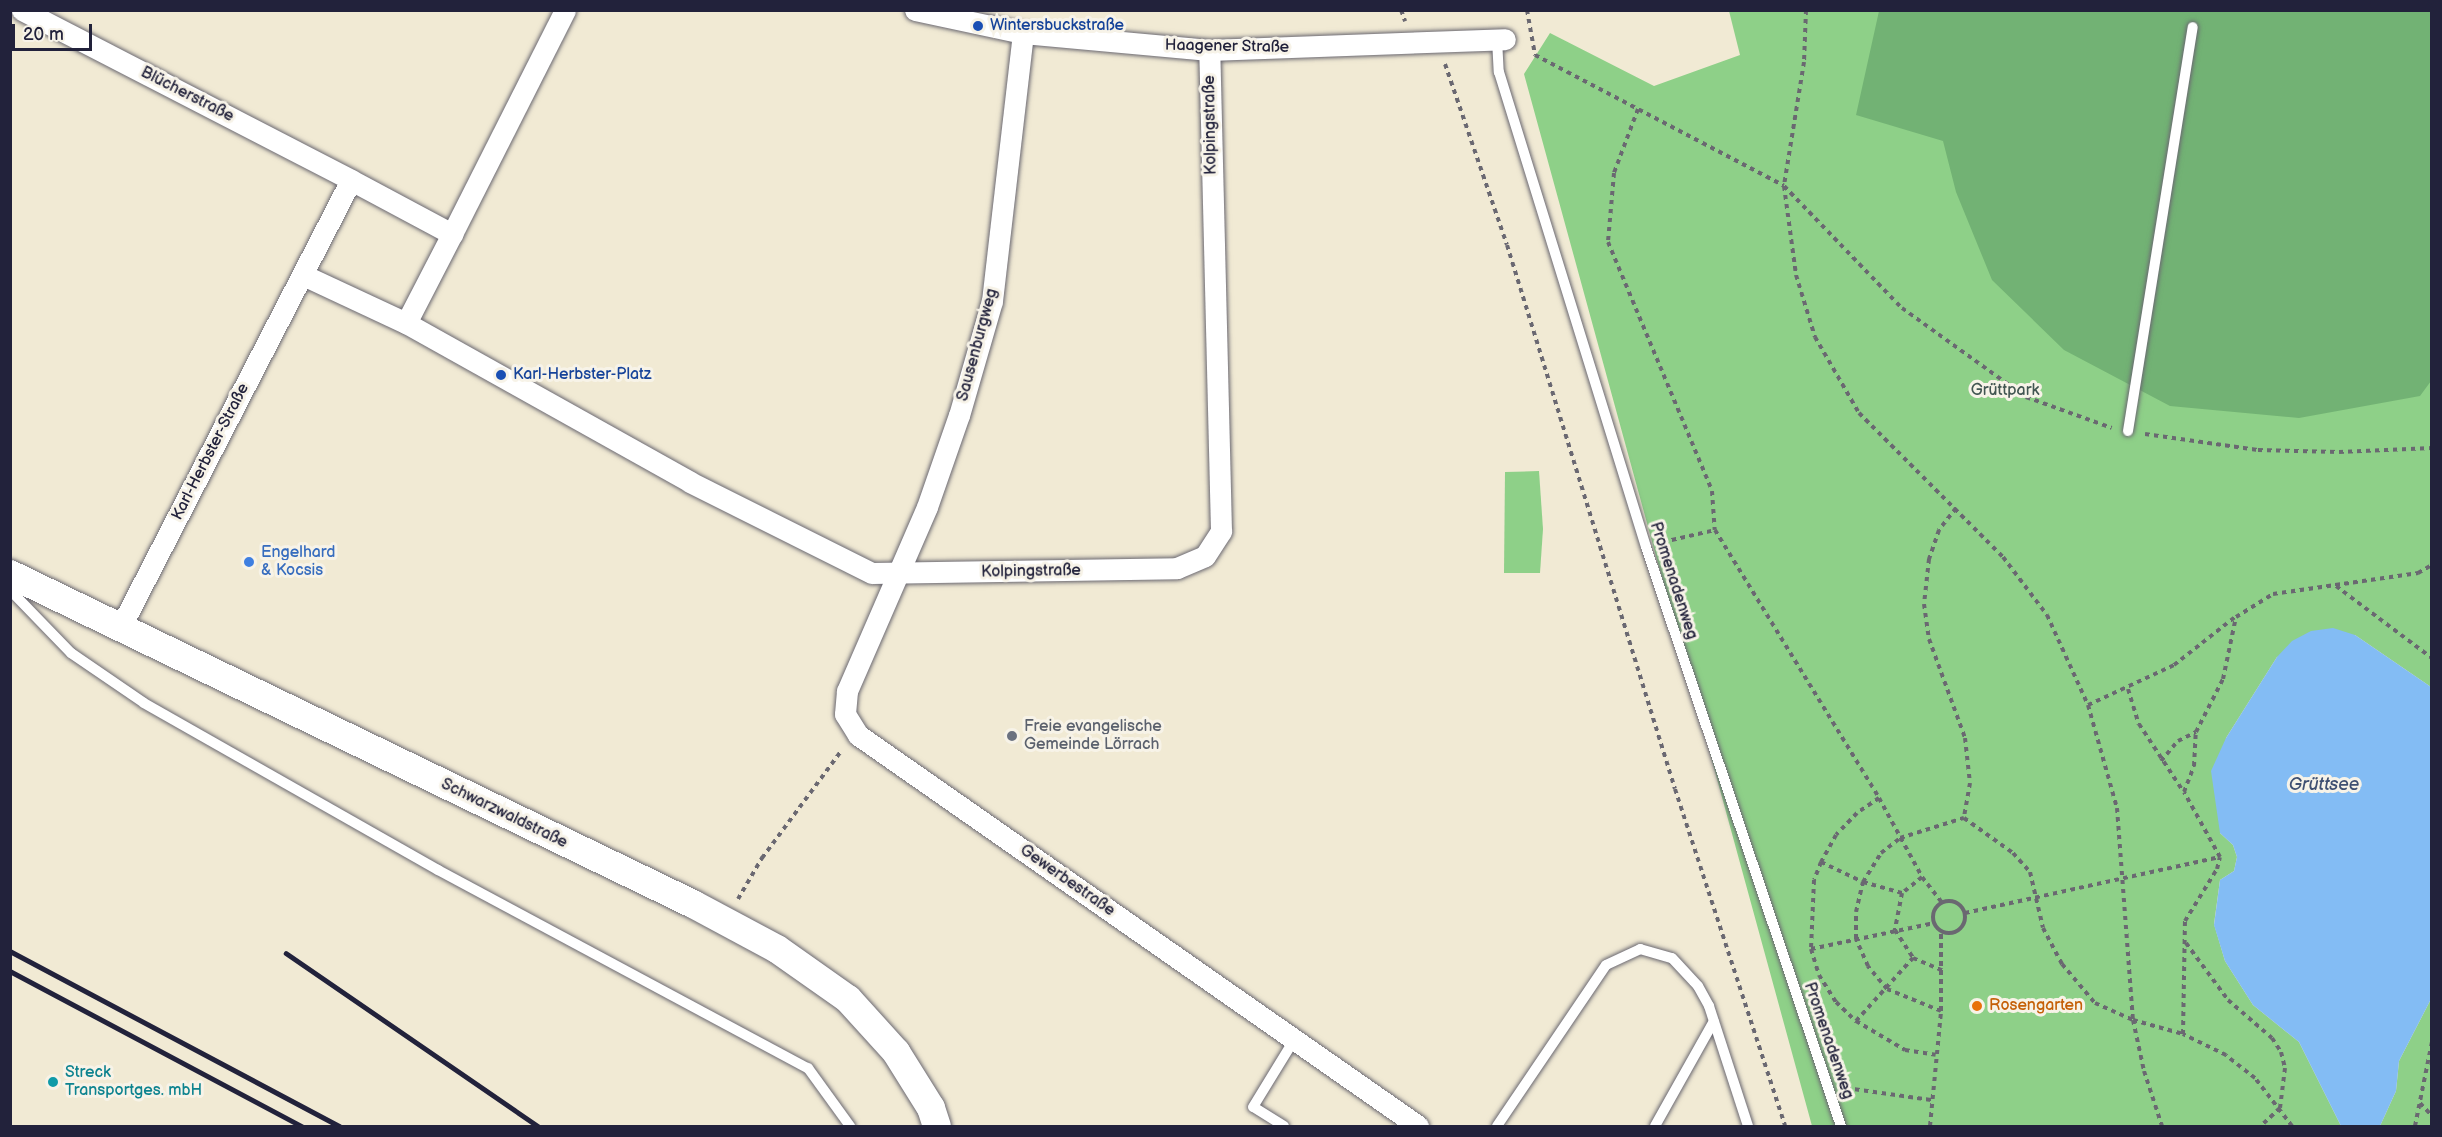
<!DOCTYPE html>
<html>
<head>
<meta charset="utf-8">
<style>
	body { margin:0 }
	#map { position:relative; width:2442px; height:1137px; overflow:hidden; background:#f1ead4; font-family:"Balsamiq Sans",sans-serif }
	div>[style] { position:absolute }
	.green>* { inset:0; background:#8ed088 }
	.forest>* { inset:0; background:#72b274 }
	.water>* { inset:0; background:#83bcf4 }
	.path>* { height:4px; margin-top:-2px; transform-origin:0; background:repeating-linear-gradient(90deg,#6a6871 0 4.5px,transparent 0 9px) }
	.path>.ring { margin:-2px; padding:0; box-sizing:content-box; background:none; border:4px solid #6a6871; border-radius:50% }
	.roads { filter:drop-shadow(0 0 2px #6a6871) drop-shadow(0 0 2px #6a6871) }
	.service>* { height:10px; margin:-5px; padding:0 5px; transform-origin:5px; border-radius:5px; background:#fff }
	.minor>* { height:21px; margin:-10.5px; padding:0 10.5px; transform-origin:10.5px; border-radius:10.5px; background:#fff }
	.secondary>* { height:28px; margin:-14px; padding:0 14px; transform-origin:14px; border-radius:14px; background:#fff }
	.rail>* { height:4.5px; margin:-2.25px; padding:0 2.25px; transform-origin:2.25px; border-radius:2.25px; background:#22223b }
	.dots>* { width:16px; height:16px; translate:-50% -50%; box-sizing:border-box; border:3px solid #f7f3e8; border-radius:50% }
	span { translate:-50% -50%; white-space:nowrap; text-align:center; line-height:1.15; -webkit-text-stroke:6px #f7f3e8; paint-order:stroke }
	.transit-label { font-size:16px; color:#164399 }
	.left { translate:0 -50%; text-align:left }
	.street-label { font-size:16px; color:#22223b }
	.park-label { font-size:16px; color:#425652 }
	.shop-label { font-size:16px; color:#366cbe }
	.worship-label { font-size:16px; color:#5b616d }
	.food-label { font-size:16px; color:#c56008 }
	.culture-label { font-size:16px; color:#0d838f }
	.water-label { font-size:18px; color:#3f5072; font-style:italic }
	.frame { position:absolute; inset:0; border:12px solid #22223b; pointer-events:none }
	.scale { position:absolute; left:12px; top:24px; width:80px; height:27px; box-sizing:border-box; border:3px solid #22223b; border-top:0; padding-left:8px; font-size:18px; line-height:21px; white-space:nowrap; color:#22223b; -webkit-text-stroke:4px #f7f3e8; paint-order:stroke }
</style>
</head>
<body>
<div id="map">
	<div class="green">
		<i style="clip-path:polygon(1729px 11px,2431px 11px,2431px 687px,2355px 635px,2277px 657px,2226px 738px,2220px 833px,2233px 845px,2237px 857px,2234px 871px,2220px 880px,2214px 924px,2225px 961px,2253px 1005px,2299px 1042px,2341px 1126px,1812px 1126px,1524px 74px,1550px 33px,1654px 86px,1740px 55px)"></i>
		<i style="clip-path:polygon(1539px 471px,1543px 529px,1540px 573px,1504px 573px,1505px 472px)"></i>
		<i style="clip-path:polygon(2431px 999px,2431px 1126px,2380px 1126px,2396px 1091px,2399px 1061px)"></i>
	</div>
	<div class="forest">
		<i style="clip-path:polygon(1879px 11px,2431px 11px,2431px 381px,2420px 396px,2299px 418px,2170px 406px,2064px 350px,1992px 280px,1956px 192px,1943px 141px,1856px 115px)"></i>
	</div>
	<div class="water">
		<i style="clip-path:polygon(2333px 628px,2355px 635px,2431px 687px,2431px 999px,2399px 1061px,2396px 1091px,2380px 1126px,2341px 1126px,2299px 1042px,2253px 1005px,2225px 961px,2214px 925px,2220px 880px,2234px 871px,2237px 857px,2233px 845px,2220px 833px,2211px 771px,2226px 738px,2277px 657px,2292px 641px,2311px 631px)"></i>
	</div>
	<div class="path">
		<i style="left:1401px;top:10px;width:12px;rotate:70deg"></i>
		<i style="left:1527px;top:10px;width:46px;rotate:79.9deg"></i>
		<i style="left:1535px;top:55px;width:281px;rotate:27.7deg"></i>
		<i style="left:1784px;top:186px;width:170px;rotate:46deg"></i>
		<i style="left:1902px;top:308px;width:153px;rotate:35.7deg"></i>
		<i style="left:2026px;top:397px;width:91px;rotate:19.8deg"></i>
		<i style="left:1806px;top:10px;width:52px;rotate:92.2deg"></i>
		<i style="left:1804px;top:62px;width:126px;rotate:99.2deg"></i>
		<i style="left:1784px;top:186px;width:90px;rotate:82.3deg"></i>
		<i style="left:1796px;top:275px;width:65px;rotate:73deg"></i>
		<i style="left:1815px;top:337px;width:88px;rotate:59.9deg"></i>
		<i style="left:1859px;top:413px;width:204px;rotate:45deg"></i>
		<i style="left:2003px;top:557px;width:73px;rotate:52.8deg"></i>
		<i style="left:2047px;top:615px;width:99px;rotate:65.5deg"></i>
		<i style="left:2088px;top:705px;width:107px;rotate:74.3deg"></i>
		<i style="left:2117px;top:808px;width:213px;rotate:85.7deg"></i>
		<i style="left:2133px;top:1020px;width:52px;rotate:77.8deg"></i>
		<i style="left:2144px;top:1071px;width:58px;rotate:71.9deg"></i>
		<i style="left:1445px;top:64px;width:191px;rotate:71.1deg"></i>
		<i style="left:1507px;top:245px;width:569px;rotate:72.84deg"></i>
		<i style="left:1675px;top:789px;width:354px;rotate:71.9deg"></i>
		<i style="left:1638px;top:109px;width:68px;rotate:110.6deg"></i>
		<i style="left:1614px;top:173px;width:69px;rotate:95deg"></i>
		<i style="left:1608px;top:242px;width:270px;rotate:67.3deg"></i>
		<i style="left:1712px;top:491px;width:39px;rotate:86deg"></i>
		<i style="left:1715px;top:530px;width:314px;rotate:58.5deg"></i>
		<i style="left:1879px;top:798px;width:90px;rotate:61.4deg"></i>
		<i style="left:1922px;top:877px;width:33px;rotate:52deg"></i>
		<i style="left:2145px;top:434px;width:114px;rotate:8.1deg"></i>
		<i style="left:2258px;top:450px;width:81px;rotate:1.4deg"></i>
		<i style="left:2339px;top:452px;width:93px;rotate:-2.5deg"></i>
		<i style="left:1956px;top:508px;width:28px;rotate:128deg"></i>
		<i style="left:1939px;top:530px;width:31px;rotate:109deg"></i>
		<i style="left:1929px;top:559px;width:45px;rotate:96.3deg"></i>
		<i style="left:1924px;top:604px;width:35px;rotate:82deg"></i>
		<i style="left:1929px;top:639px;width:105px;rotate:70deg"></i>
		<i style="left:1965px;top:738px;width:45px;rotate:83.7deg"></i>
		<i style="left:1970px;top:783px;width:36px;rotate:100deg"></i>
		<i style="left:1663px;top:542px;width:53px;rotate:-13deg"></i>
		<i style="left:2336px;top:586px;width:120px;rotate:36.9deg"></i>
		<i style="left:2128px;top:689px;width:37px;rotate:73deg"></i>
		<i style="left:2139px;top:724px;width:80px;rotate:56.7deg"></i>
		<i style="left:2088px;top:705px;width:95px;rotate:-24.9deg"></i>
		<i style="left:2174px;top:665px;width:78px;rotate:-38.2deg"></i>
		<i style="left:2161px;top:761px;width:26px;rotate:-50deg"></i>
		<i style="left:2178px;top:741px;width:20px;rotate:-27deg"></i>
		<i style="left:1879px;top:798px;width:27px;rotate:146deg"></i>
		<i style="left:1857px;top:813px;width:30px;rotate:134deg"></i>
		<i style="left:1836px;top:835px;width:31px;rotate:119deg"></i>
		<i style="left:1821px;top:862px;width:19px;rotate:111deg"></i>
		<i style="left:1814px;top:880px;width:69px;rotate:92.5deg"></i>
		<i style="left:1811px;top:949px;width:27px;rotate:73deg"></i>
		<i style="left:1819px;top:975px;width:32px;rotate:58deg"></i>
		<i style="left:1836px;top:1002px;width:28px;rotate:44deg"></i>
		<i style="left:1856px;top:1021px;width:57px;rotate:30.6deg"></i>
		<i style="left:1905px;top:1050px;width:31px;rotate:9deg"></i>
		<i style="left:1821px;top:862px;width:47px;rotate:25.5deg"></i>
		<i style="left:1863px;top:882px;width:41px;rotate:15.8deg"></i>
		<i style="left:1922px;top:877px;width:26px;rotate:141deg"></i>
		<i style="left:1902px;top:893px;width:38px;rotate:101deg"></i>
		<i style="left:1895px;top:930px;width:33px;rotate:57deg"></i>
		<i style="left:1913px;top:958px;width:33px;rotate:23deg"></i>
		<i style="left:738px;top:899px;width:48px;rotate:-59.7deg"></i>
		<i style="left:762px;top:858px;width:134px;rotate:-53.5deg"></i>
		<i class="ring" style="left:1933px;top:901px;width:28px;height:28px"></i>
		<i style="left:1965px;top:913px;width:261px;rotate:-12.4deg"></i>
		<i style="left:2186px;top:943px;width:71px;rotate:53.6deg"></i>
		<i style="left:2228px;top:1000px;width:58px;rotate:40.8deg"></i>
		<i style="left:2272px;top:1038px;width:17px;rotate:57deg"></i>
		<i style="left:2281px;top:1052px;width:16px;rotate:76deg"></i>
		<i style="left:2285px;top:1068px;width:40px;rotate:97.1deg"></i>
		<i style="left:2280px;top:1108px;width:26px;rotate:137deg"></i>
		<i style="left:1811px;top:949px;width:126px;rotate:-11.9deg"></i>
		<i style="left:1941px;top:1011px;width:58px;rotate:-157.8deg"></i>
		<i style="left:1887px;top:989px;width:30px;rotate:-130deg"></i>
		<i style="left:1868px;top:966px;width:30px;rotate:-114deg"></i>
		<i style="left:1856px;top:939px;width:27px;rotate:-90deg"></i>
		<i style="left:1856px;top:912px;width:31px;rotate:-77deg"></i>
		<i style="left:1863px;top:882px;width:34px;rotate:-58deg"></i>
		<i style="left:1881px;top:853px;width:24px;rotate:-38deg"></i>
		<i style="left:1900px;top:838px;width:67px;rotate:-17.4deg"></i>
		<i style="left:1964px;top:818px;width:60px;rotate:35.5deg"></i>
		<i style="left:2013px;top:853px;width:25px;rotate:48deg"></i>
		<i style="left:2030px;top:872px;width:57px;rotate:76.9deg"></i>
		<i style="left:2043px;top:928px;width:41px;rotate:62.2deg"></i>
		<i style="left:2062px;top:964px;width:51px;rotate:49.8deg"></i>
		<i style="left:2095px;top:1003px;width:42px;rotate:24.1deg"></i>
		<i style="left:2133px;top:1020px;width:52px;rotate:15.6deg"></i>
		<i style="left:1856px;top:1021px;width:85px;rotate:-47.9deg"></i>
		<i style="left:1846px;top:1088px;width:86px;rotate:8deg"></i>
		<i style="left:2420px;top:1103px;width:18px;rotate:47deg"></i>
		<i style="left:1930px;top:1126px;width:116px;rotate:-84.5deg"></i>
		<i style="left:1941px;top:1011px;width:79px;rotate:-90deg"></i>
		<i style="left:2292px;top:1126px;width:61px;rotate:-127.6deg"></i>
		<i style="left:2255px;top:1078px;width:37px;rotate:-142deg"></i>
		<i style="left:2226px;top:1055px;width:48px;rotate:-154deg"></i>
		<i style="left:2183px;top:1034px;width:113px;rotate:-89deg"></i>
		<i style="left:2185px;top:921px;width:61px;rotate:-58.4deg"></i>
		<i style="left:2217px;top:869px;width:12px;rotate:-76deg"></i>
		<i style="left:2220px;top:857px;width:74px;rotate:-119deg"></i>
		<i style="left:2184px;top:792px;width:28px;rotate:-69deg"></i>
		<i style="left:2194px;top:766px;width:34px;rotate:-87deg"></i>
		<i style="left:2196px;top:732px;width:59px;rotate:-63deg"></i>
		<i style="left:2223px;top:679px;width:63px;rotate:-78.2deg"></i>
		<i style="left:2236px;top:617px;width:44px;rotate:-31.9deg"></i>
		<i style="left:2273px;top:594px;width:147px;rotate:-8.2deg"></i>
		<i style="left:2418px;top:573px;width:16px;rotate:-30deg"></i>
		<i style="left:2415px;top:1126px;width:86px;rotate:-78.6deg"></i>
	</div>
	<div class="roads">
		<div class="service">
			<i style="left:1497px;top:39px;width:33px;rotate:87deg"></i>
			<i style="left:1499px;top:72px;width:497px;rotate:72.8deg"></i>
			<i style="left:1646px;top:547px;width:611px;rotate:71.39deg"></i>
			<i style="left:2128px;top:431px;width:409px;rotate:-80.9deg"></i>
			<i style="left:10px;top:590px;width:88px;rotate:45.9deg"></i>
			<i style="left:71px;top:653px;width:88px;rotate:34.4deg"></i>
			<i style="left:144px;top:703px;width:338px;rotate:29.6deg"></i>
			<i style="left:438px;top:870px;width:420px;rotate:28.2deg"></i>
			<i style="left:808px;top:1068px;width:72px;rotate:54.1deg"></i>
			<i style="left:1284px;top:1126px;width:36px;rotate:-148deg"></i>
			<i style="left:1253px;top:1107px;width:79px;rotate:-58.5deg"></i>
			<i style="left:1497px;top:1126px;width:194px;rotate:-55.9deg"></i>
			<i style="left:1606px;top:965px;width:38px;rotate:-25deg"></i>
			<i style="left:1640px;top:949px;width:33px;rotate:16deg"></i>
			<i style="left:1672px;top:958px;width:38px;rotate:47deg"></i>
			<i style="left:1698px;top:986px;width:23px;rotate:61deg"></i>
			<i style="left:1709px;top:1006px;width:126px;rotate:72deg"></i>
			<i style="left:1655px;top:1126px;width:120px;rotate:-60.7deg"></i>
		</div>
		<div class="minor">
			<i style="left:22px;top:10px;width:370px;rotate:27.3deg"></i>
			<i style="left:915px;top:10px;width:110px;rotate:12deg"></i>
			<i style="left:1023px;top:33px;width:187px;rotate:5.2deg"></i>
			<i style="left:1209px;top:50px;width:296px;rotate:-2.1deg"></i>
			<i style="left:1023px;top:33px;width:270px;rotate:96.6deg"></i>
			<i style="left:992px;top:301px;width:119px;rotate:106.1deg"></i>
			<i style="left:959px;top:415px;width:97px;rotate:109.2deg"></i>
			<i style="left:927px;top:507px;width:201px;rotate:113.5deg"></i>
			<i style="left:847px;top:691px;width:23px;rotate:95deg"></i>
			<i style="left:845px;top:714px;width:25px;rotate:58deg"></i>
			<i style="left:858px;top:735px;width:683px;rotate:34.92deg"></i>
			<i style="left:452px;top:234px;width:251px;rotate:-63.2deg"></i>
			<i style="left:303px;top:275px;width:114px;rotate:25deg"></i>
			<i style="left:406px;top:323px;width:325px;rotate:29.2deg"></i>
			<i style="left:690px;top:482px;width:203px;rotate:26.6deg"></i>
			<i style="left:872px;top:573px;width:305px;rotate:-0.9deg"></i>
			<i style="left:1177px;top:568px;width:30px;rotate:-23deg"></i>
			<i style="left:1205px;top:556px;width:30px;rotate:-57deg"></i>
			<i style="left:1221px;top:531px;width:481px;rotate:-91.4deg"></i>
			<i style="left:119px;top:630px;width:506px;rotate:-62.73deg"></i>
			<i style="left:351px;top:180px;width:115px;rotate:28.1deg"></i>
			<i style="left:452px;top:234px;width:100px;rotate:117.3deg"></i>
		</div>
		<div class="secondary">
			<i style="left:10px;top:574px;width:759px;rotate:25.79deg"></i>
			<i style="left:693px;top:904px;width:95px;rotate:28.2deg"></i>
			<i style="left:777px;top:949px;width:87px;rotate:35.2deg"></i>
			<i style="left:848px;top:999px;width:72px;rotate:47.8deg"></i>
			<i style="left:896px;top:1052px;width:66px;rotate:58deg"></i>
			<i style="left:931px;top:1108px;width:19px;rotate:72deg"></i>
		</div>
	</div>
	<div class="rail">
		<i style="left:10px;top:951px;width:373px;rotate:28deg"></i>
		<i style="left:286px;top:953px;width:306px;rotate:34.5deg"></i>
		<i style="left:10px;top:971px;width:331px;rotate:28deg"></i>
	</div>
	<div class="dots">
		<i style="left:978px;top:26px;background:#1a4fb4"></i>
		<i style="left:501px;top:375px;background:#1a4fb4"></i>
		<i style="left:249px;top:562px;background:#3f7fe0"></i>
		<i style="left:1012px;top:736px;background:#6b7280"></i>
		<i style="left:1977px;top:1006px;background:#e8710a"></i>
		<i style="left:53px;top:1082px;background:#0f9aa8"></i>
	</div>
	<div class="transit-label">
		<span class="left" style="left:990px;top:26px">Wintersbuckstraße</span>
		<span class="left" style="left:513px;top:375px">Karl-Herbster-Platz</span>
	</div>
	<div class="street-label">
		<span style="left:1227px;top:47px;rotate:1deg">Haagener Straße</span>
		<span style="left:187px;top:95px;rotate:27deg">Blücherstraße</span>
		<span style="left:1211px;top:125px;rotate:-91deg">Kolpingstraße</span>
		<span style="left:978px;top:345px;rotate:-75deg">Sausenburgweg</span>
		<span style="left:211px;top:452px;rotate:-63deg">Karl-Herbster-Straße</span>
		<span style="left:1031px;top:572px;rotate:-1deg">Kolpingstraße</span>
		<span style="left:1673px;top:581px;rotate:72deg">Promenadenweg</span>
		<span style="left:504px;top:814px;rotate:26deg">Schwarzwaldstraße</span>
		<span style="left:1067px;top:881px;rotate:35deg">Gewerbestraße</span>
		<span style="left:1828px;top:1041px;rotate:71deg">Promenadenweg</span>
	</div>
	<div class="park-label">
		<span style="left:2005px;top:391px">Grüttpark</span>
	</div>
	<div class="shop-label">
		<span class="left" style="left:261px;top:562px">Engelhard<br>&amp; Kocsis</span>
	</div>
	<div class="worship-label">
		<span class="left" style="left:1024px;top:736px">Freie evangelische<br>Gemeinde Lörrach</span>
	</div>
	<div class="food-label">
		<span class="left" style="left:1989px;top:1006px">Rosengarten</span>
	</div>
	<div class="culture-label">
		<span class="left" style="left:65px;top:1082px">Streck<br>Transportges. mbH</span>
	</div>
	<div class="water-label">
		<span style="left:2324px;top:785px">Grüttsee</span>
	</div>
	<div class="frame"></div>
	<div class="scale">20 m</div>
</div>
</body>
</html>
